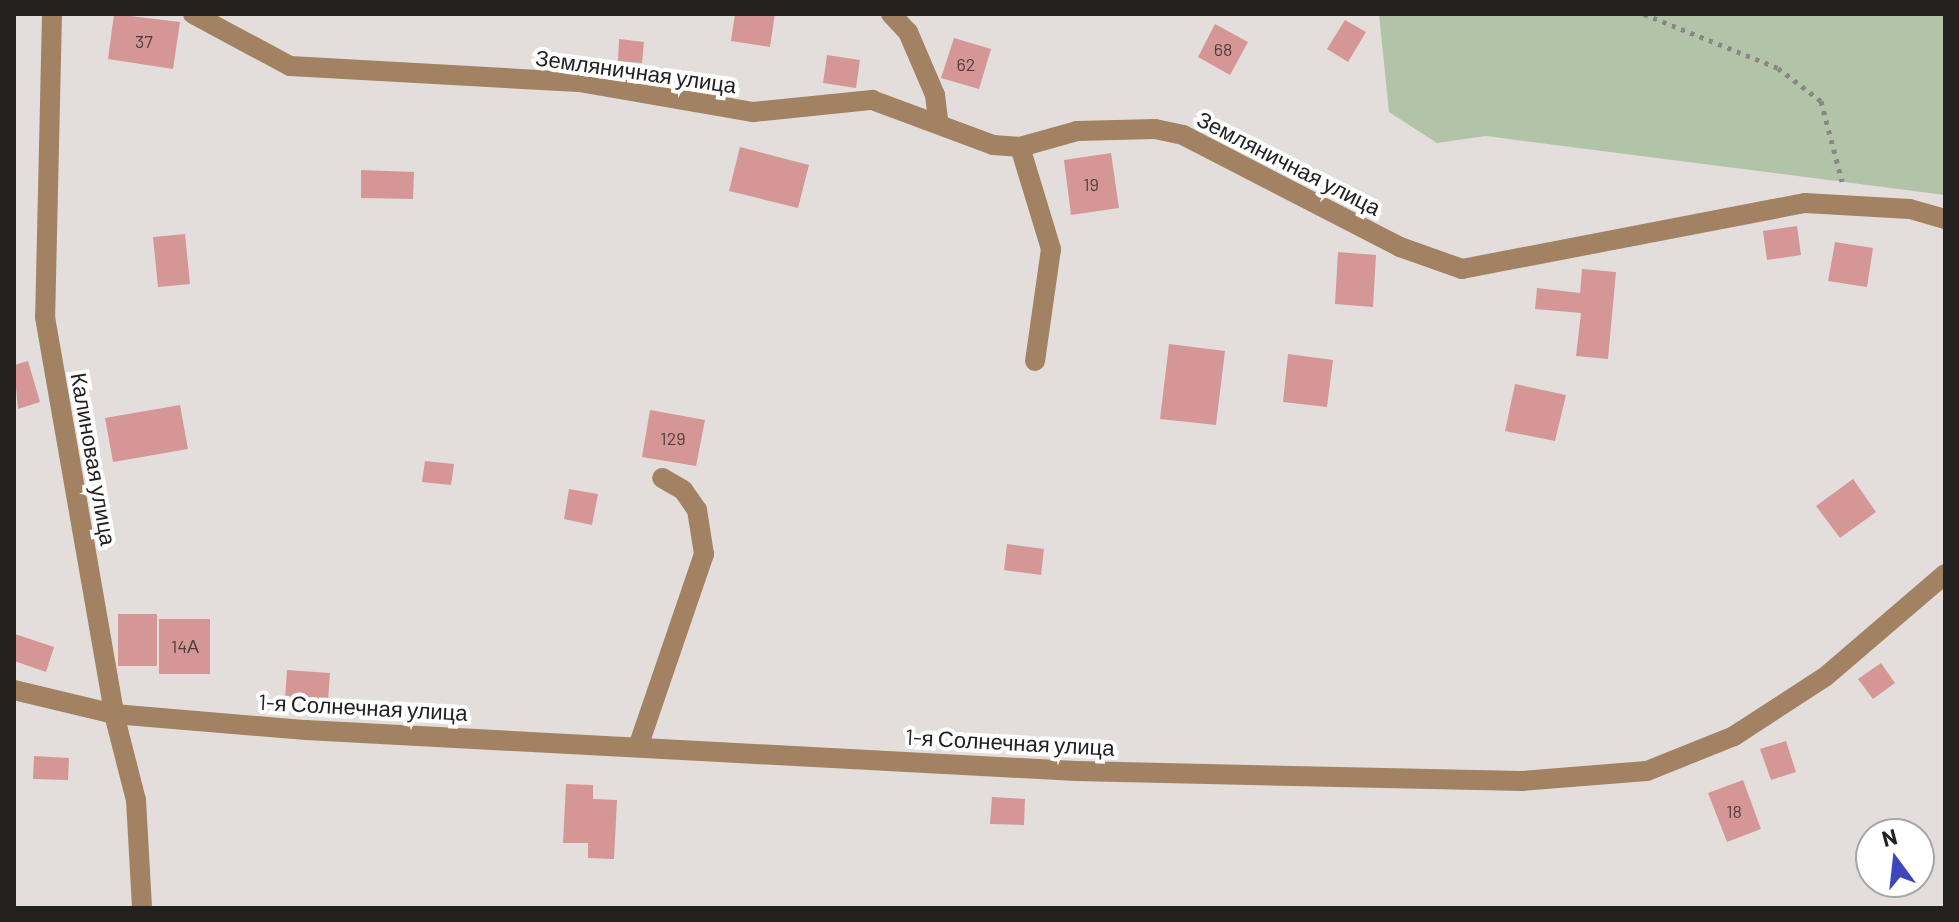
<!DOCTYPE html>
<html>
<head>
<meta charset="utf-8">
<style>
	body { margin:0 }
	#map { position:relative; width:1959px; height:922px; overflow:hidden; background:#e3dedc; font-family:Barlow,sans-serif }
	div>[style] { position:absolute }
	.green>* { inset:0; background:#b2c4a7 }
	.building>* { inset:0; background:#d59795 }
	.path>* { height:5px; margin-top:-2.5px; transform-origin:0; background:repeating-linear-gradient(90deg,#8a8685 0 4px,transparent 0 10px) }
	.minor>* { height:20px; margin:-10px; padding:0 10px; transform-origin:10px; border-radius:10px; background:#a28262 }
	span { translate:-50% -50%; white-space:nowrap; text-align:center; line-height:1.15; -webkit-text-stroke:8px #fff; paint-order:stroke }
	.number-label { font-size:18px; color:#503e3d }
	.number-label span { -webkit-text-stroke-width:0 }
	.street-label { font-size:22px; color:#232120 }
	.frame { position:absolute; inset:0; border:16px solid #232120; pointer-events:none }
	.north { position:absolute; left:1855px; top:818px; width:80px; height:80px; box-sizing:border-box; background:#fff; border:2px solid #a7a6a6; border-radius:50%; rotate:345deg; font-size:22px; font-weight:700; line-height:32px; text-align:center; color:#232120 }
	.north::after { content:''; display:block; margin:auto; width:28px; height:36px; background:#3d46ba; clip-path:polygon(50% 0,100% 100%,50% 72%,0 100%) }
</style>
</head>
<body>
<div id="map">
	<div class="green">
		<i style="clip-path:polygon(1379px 14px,1945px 14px,1945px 195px,1486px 136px,1437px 143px,1389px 112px)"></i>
	</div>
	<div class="building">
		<i style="clip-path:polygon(114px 14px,180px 22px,173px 69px,108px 59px)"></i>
		<i style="clip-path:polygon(735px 14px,775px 14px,770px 47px,731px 41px)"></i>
		<i style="clip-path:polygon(1345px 20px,1366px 32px,1348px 62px,1327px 49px)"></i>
		<i style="clip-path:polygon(1215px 24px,1248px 42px,1230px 75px,1198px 57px)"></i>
		<i style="clip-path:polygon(954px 38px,991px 49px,979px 89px,941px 78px)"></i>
		<i style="clip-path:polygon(619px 39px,644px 42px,642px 63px,618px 61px)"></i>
		<i style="clip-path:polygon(827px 55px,860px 60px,856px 88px,823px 83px)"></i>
		<i style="clip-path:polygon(740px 147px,809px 165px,798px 208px,729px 191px)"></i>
		<i style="clip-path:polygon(1111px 153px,1119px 208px,1071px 215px,1064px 160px)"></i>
		<i style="clip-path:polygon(361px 170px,414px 172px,413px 199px,361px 198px)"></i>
		<i style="clip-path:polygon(1797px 226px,1801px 255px,1767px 260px,1763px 231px)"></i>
		<i style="clip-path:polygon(185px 234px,190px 284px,158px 287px,153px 237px)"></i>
		<i style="clip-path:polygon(1835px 242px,1873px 248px,1867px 287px,1828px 281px)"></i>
		<i style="clip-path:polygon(1338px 252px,1376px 255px,1373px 307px,1335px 304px)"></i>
		<i style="clip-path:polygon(1582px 269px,1616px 272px,1608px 359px,1576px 356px,1581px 313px,1535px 309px,1537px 288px,1580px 293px)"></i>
		<i style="clip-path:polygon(1169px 344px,1225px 351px,1216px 425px,1160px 419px)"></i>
		<i style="clip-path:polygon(1288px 354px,1333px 360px,1327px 407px,1283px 402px)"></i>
		<i style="clip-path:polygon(28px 361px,40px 402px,18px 409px,14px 365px)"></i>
		<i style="clip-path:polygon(1515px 384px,1566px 395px,1555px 441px,1505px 431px)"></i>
		<i style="clip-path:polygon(180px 405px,188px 449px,113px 462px,105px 418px)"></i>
		<i style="clip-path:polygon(650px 410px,705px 420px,696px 466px,642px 457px)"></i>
		<i style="clip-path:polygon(425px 461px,454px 464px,451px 485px,422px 482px)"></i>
		<i style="clip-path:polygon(1853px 479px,1876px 512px,1840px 538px,1816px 506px)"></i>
		<i style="clip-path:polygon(569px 489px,598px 494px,592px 525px,564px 519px)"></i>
		<i style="clip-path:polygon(1007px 544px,1044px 549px,1041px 575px,1004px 570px)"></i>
		<i style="clip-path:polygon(118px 614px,157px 614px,157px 666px,118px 666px)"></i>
		<i style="clip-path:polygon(159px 619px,210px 619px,210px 674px,159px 674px)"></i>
		<i style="clip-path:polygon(15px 634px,54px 647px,46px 672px,14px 661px)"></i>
		<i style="clip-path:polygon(1881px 663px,1895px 683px,1873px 699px,1858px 679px)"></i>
		<i style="clip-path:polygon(287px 670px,330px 673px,328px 701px,285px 698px)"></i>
		<i style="clip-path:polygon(1786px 741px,1796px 772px,1771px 780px,1760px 749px)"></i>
		<i style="clip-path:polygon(34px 756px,69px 758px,68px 780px,33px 779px)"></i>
		<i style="clip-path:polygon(1743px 780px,1761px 829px,1727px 842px,1708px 793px)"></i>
		<i style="clip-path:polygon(566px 784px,593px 785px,593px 799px,617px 800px,614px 859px,588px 858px,588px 843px,563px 843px)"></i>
		<i style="clip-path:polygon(992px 797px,1025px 799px,1024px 825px,990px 824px)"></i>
	</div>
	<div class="path">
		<i style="left:1644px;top:14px;width:144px;rotate:21.9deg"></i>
		<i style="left:1778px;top:68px;width:54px;rotate:37.5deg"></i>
		<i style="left:1821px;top:101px;width:83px;rotate:75.3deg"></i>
	</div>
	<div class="minor">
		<i style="left:52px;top:14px;width:303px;rotate:91.3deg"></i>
		<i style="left:45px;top:317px;width:403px;rotate:80.1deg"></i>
		<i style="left:114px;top:714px;width:89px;rotate:75.7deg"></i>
		<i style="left:136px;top:800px;width:108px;rotate:86.8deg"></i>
		<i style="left:193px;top:14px;width:110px;rotate:28.2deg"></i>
		<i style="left:290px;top:66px;width:289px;rotate:3.2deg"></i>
		<i style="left:579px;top:82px;width:177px;rotate:9.8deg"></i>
		<i style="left:753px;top:112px;width:120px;rotate:-5.8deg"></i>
		<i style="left:872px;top:100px;width:129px;rotate:20.4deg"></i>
		<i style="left:993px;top:145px;width:27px;rotate:4deg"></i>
		<i style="left:1020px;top:147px;width:59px;rotate:-15.7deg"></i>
		<i style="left:1077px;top:131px;width:78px;rotate:-1.5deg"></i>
		<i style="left:1155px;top:129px;width:29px;rotate:12deg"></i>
		<i style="left:1183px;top:135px;width:244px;rotate:27.3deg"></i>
		<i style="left:1400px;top:247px;width:66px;rotate:19.5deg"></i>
		<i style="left:1462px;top:269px;width:349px;rotate:-10.9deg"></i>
		<i style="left:1805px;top:203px;width:105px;rotate:3.3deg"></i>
		<i style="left:1910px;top:209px;width:36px;rotate:16deg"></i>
		<i style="left:891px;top:14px;width:25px;rotate:47deg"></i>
		<i style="left:908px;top:32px;width:69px;rotate:66.8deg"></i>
		<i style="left:935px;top:95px;width:26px;rotate:83deg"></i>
		<i style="left:1020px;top:147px;width:107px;rotate:73.1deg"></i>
		<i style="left:1051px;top:249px;width:113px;rotate:98.1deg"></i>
		<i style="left:14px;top:690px;width:103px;rotate:13.5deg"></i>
		<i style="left:114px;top:714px;width:193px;rotate:4.8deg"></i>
		<i style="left:306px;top:730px;width:771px;rotate:3.05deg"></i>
		<i style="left:1076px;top:771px;width:446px;rotate:1.3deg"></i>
		<i style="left:1522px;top:781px;width:125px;rotate:-4.6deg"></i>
		<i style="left:1647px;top:771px;width:94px;rotate:-21.9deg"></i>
		<i style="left:1734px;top:736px;width:108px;rotate:-33deg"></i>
		<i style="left:1825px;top:677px;width:158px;rotate:-40.6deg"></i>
		<i style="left:639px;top:744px;width:201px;rotate:-71.1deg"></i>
		<i style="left:704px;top:554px;width:45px;rotate:-99deg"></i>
		<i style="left:697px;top:510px;width:24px;rotate:-125deg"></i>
		<i style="left:683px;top:490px;width:24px;rotate:-150deg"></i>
	</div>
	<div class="number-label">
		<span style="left:144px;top:41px">37</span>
		<span style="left:1223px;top:49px">68</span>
		<span style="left:966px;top:64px">62</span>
		<span style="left:1091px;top:184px">19</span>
		<span style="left:673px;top:438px">129</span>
		<span style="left:185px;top:646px">14А</span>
		<span style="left:1734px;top:811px">18</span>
	</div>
	<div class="street-label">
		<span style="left:636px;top:71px;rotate:8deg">Земляничная улица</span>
		<span style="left:1289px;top:163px;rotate:27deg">Земляничная улица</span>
		<span style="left:94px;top:459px;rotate:80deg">Калиновая улица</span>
		<span style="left:363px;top:707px;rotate:3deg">1-я Солнечная улица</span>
		<span style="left:1010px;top:742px;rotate:3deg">1-я Солнечная улица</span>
	</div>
	<div class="frame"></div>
	<div class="north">N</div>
</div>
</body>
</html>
